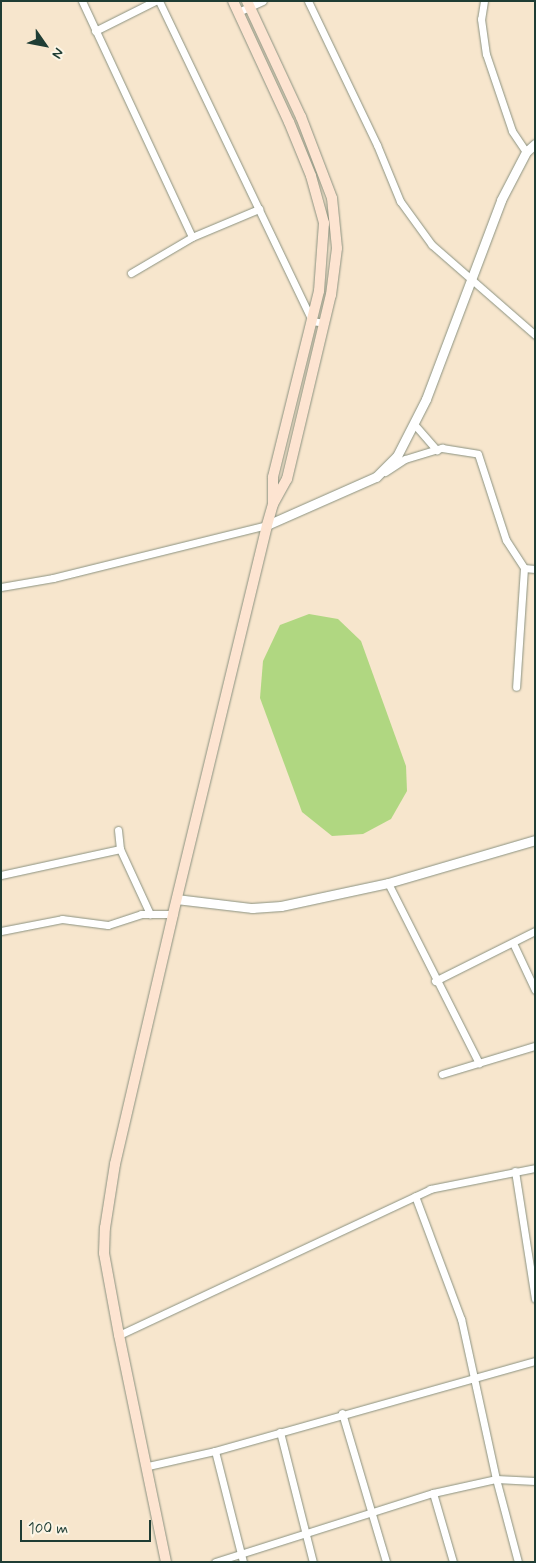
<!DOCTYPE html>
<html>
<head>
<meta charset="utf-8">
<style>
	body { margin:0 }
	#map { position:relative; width:536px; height:1563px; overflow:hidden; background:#f7e6cd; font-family:Mynerve,sans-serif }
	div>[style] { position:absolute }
	.green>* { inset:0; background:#b0d781 }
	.roads { filter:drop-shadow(0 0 1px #8b9280) drop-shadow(0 0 1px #8b9280) }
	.minor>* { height:7px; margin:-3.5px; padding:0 3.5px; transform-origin:3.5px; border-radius:3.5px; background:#fff }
	.tertiary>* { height:9px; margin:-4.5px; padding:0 4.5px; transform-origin:4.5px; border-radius:4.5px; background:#fff }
	.secondary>* { height:10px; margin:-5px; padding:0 5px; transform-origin:5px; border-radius:5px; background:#fde4d1 }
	span { translate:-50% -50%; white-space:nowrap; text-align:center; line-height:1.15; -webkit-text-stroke:5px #fcf5e5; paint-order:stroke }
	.frame { position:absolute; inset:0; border:2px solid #1f3d34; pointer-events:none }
	.north { position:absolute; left:20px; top:20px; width:50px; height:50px; -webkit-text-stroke:4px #fcf5e5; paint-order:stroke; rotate:123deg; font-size:14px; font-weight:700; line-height:20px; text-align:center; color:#1f3d34 }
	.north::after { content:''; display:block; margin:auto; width:18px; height:22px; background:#1f3d34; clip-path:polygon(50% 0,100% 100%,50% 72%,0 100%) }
	.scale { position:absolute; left:20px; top:1520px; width:131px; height:22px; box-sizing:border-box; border:2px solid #1f3d34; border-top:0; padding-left:6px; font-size:15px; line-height:18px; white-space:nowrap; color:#1f3d34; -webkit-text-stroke:4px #fcf5e5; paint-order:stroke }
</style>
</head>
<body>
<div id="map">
	<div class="green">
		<i style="clip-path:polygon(309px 614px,338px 619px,361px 641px,406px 766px,407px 791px,391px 819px,363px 834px,332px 836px,302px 812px,260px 698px,263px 661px,280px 625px)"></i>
	</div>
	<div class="roads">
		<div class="minor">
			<i style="left:82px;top:1px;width:260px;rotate:65deg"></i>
			<i style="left:159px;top:1px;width:355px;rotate:64.4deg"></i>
			<i style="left:312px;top:321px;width:12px;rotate:9deg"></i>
			<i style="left:308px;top:1px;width:160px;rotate:64.4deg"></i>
			<i style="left:377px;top:145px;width:61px;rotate:67.7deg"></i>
			<i style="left:400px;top:201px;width:54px;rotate:54deg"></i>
			<i style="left:432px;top:245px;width:137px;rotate:41.1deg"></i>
			<i style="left:484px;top:1px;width:18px;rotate:99deg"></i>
			<i style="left:481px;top:19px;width:35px;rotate:82deg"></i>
			<i style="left:486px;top:54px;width:81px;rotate:71.3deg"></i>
			<i style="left:512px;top:131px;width:25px;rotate:56deg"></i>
			<i style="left:238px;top:12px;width:27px;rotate:-24deg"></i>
			<i style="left:95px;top:31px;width:67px;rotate:-26.6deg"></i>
			<i style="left:131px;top:273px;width:71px;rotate:-30.5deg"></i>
			<i style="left:192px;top:237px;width:73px;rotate:-22.7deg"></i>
			<i style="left:414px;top:424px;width:35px;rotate:49deg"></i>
			<i style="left:385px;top:472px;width:24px;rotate:-33deg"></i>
			<i style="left:405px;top:459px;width:39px;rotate:-17deg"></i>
			<i style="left:442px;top:448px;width:36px;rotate:9deg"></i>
			<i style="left:478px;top:454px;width:90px;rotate:72deg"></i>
			<i style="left:506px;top:540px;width:33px;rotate:57deg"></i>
			<i style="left:524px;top:568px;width:119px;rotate:93.8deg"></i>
			<i style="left:524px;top:568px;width:11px;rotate:5deg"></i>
			<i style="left:1px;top:587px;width:53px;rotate:-9.8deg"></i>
			<i style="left:53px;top:578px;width:220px;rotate:-13.9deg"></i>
			<i style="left:118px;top:830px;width:19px;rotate:84deg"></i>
			<i style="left:120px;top:849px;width:72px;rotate:65.2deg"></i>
			<i style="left:1px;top:875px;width:122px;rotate:-12.3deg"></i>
			<i style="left:388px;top:883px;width:202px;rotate:63.2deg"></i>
			<i style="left:1px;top:931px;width:62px;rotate:-11.1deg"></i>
			<i style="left:62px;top:919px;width:46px;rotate:7.4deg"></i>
			<i style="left:108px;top:925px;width:35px;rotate:-18deg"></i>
			<i style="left:141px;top:914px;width:32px"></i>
			<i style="left:513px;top:943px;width:52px;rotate:64.9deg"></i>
			<i style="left:435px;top:981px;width:112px;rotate:-26.6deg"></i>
			<i style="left:442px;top:1074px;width:97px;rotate:-16.8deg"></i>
			<i style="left:515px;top:1171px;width:129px;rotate:81.1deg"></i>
			<i style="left:119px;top:1335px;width:344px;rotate:-25.1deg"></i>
			<i style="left:430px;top:1189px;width:107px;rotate:-11.3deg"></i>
			<i style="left:342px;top:1413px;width:155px;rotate:73.5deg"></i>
			<i style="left:280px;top:1432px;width:134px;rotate:75.8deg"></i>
			<i style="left:215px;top:1451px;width:114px;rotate:75.8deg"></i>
			<i style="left:148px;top:1466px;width:69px;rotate:-12.6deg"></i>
			<i style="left:215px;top:1451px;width:332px;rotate:-15.7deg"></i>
			<i style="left:433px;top:1493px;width:72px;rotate:73.8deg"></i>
			<i style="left:215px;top:1562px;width:229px;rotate:-17.6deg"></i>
			<i style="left:433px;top:1493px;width:65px;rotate:-12.5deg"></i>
			<i style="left:496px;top:1479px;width:164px;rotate:-102.3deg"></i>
			<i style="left:461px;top:1319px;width:131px;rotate:-110.5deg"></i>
			<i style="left:518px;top:1562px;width:86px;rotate:-104.8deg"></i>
			<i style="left:496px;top:1479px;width:39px;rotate:3deg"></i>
		</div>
		<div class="tertiary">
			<i style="left:267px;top:525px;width:119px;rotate:-23.8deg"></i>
			<i style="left:376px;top:477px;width:30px;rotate:-45deg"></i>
			<i style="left:397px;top:456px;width:64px;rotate:-63deg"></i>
			<i style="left:426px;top:399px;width:213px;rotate:-69.3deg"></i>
			<i style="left:501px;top:200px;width:54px;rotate:-62.5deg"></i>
			<i style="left:526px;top:152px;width:12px;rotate:-42deg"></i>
			<i style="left:176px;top:899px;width:77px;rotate:6.8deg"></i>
			<i style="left:252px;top:908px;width:29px;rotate:-4deg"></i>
			<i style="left:281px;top:906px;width:109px;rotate:-12.1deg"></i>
			<i style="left:388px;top:883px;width:153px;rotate:-16.3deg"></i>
		</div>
		<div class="secondary">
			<i style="left:233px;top:1px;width:133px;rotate:65.2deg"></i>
			<i style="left:289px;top:122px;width:58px;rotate:67.8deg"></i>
			<i style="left:311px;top:176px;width:49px;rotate:74.5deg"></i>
			<i style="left:324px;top:223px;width:68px;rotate:94.2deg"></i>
			<i style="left:319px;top:291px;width:192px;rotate:103.9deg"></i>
			<i style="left:273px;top:477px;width:26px;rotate:90deg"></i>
			<i style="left:166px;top:1562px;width:232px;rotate:-101.7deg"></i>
			<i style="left:119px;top:1335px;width:83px;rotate:-100.4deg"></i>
			<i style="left:104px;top:1253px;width:25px;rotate:-88deg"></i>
			<i style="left:105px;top:1228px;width:65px;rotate:-81.1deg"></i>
			<i style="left:115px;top:1164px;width:257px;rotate:-76.9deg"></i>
			<i style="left:173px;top:914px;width:400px;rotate:-76.4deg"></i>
			<i style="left:267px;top:525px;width:22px;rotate:-74deg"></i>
			<i style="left:273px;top:504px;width:29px;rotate:-61deg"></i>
			<i style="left:287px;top:479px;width:189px;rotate:-76.6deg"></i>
			<i style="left:331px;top:295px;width:47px;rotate:-82.7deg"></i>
			<i style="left:337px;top:248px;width:50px;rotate:-95.7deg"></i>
			<i style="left:332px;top:198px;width:87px;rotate:-110.9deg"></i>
			<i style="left:301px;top:117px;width:128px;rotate:-115deg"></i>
		</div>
	</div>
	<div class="frame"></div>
	<div class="north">N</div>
	<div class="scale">100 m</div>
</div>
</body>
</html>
